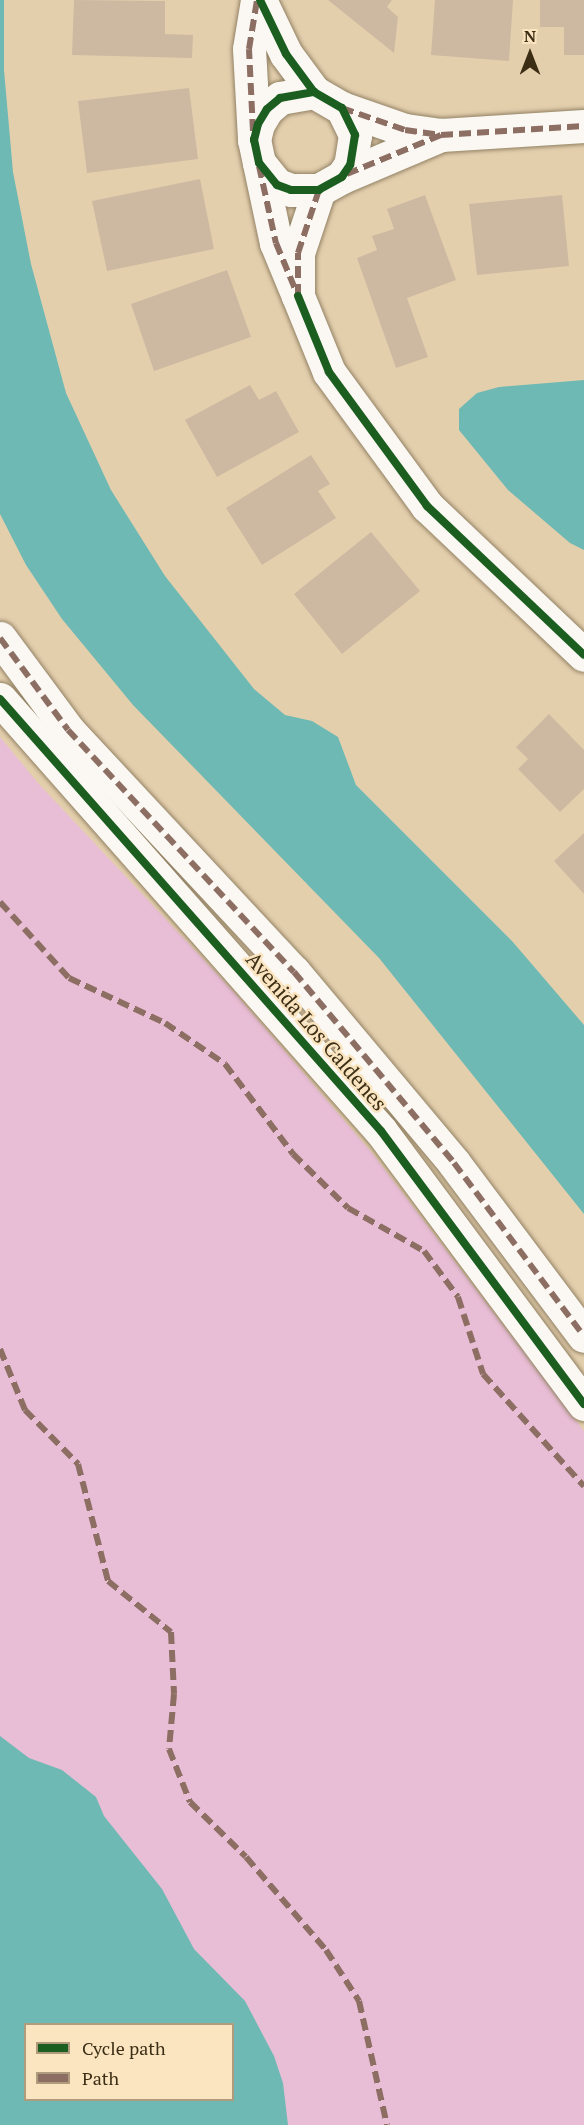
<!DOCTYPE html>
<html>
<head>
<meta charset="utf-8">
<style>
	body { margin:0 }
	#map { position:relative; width:584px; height:2125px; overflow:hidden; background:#e4cfad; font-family:"PT Serif",serif }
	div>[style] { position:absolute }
	.green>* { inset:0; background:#e8bdd6 }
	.water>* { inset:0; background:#6eb9b4 }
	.building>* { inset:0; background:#cdb9a1 }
	.roads { filter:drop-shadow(0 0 2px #928265) drop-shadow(0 0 2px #928265) }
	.street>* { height:33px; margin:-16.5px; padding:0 16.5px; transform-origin:16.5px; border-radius:16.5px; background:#fbf8f3 }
	.quiet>* { height:6px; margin-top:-3px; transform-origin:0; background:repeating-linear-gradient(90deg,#8d6e63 0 12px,transparent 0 18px) }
	.cycleway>* { height:8px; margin:-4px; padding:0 4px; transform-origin:4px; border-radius:4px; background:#1b5e20 }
	span { translate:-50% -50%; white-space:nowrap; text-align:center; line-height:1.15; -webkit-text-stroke:5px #fbe5c1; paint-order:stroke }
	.street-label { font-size:21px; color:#3c2e15 }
	.legend { position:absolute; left:24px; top:2023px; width:210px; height:78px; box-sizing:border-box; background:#fbe5c1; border:2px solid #af9c7c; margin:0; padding:8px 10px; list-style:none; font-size:18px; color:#3c2e15 }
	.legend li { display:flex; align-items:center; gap:12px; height:30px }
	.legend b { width:30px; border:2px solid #af9c7c }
	.north { position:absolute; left:500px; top:24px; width:60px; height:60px; -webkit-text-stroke:4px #fbe5c1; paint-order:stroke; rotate:0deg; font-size:16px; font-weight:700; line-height:24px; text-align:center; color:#3c2e15 }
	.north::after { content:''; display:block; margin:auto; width:21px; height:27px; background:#3c2e15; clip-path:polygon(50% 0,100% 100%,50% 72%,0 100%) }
</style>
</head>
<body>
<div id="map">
	<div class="green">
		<i style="clip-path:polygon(evenodd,0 737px,38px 783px,235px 993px,373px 1154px,584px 1431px,584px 2125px,0 2125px,0 737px,26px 2024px,232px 2024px,232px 2100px,26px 2100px,26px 2024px)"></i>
	</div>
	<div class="water">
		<i style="clip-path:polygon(0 0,4px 0,4px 70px,13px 172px,31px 264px,66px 393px,111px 490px,165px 576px,254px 689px,285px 715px,312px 721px,338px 737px,356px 785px,512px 941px,584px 1025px,584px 1214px,379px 958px,133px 705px,62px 619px,26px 565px,0 514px)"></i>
		<i style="clip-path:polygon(584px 380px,584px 550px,570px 543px,508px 490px,459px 430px,459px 409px,477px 393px,499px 387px)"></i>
		<i style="clip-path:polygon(evenodd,0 1736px,29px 1758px,62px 1770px,96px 1797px,104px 1816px,162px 1889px,194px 1949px,245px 2001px,274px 2056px,283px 2083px,288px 2125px,0 2125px,0 1736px,26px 2024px,232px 2024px,232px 2100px,26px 2100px,26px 2024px)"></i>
	</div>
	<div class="building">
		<i style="clip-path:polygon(74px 0,165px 1px,165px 34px,193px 35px,192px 58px,72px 55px)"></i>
		<i style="clip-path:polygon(328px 0,392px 0,387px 7px,398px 17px,394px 53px)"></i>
		<i style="clip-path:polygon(435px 0,513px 0,509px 61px,431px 55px)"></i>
		<i style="clip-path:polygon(540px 0,584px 0,584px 55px,564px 55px,564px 27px,540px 27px)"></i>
		<i style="clip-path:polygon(189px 88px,198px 159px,87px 173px,78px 101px)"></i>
		<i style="clip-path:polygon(200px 179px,214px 249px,107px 271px,92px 201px)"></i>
		<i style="clip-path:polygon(425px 195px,456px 280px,407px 298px,428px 357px,396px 368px,357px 258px,377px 250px,372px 236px,394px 229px,387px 209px)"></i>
		<i style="clip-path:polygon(562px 195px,569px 266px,477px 275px,469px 204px)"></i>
		<i style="clip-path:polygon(227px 270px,251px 337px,154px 371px,131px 304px)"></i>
		<i style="clip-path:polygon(250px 385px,259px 400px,276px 391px,299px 432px,217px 477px,185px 420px)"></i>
		<i style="clip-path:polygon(311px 455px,330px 484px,318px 491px,336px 518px,262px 565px,226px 508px)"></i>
		<i style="clip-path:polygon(371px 532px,420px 591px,342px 654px,294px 594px)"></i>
		<i style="clip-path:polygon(549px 714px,584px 750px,584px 789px,560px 812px,518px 769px,528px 759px,516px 747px)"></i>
		<i style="clip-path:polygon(584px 833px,584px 894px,554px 861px)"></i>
	</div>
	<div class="roads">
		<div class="street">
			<i style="left:260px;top:0;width:60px;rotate:64.3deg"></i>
			<i style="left:286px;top:54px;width:47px;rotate:53.6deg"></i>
			<i style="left:314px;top:92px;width:32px;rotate:30deg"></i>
			<i style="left:342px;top:108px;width:30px;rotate:64deg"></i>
			<i style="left:355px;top:135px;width:30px;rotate:99deg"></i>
			<i style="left:350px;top:165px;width:14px;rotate:124deg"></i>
			<i style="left:342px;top:177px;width:26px;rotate:151deg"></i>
			<i style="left:319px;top:190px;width:28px;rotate:180deg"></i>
			<i style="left:291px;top:190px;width:15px;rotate:-160deg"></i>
			<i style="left:277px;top:185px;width:28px;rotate:-129deg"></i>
			<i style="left:259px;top:163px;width:24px;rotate:-102deg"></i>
			<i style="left:254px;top:140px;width:16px;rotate:-76deg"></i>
			<i style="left:258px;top:124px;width:17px;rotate:-59deg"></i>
			<i style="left:267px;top:109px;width:17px;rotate:-40deg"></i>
			<i style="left:280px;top:98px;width:35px;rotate:-10deg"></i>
			<i style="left:441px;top:135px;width:143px;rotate:-3.6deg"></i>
			<i style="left:254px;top:138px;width:89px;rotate:-93.2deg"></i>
			<i style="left:249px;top:49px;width:50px;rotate:-80.7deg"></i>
			<i style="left:259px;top:163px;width:82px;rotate:78deg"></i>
			<i style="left:276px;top:243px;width:57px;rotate:67.5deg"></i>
			<i style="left:298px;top:296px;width:43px;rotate:-90deg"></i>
			<i style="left:298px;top:253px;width:66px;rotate:-71.6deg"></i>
			<i style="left:342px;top:177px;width:108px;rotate:-23deg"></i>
			<i style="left:441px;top:135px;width:36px;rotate:-172deg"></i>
			<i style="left:405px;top:130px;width:67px;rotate:-160.8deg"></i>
			<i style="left:298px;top:296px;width:82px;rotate:67.8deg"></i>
			<i style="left:329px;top:372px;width:166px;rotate:53.8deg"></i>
			<i style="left:427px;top:506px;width:216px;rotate:43.5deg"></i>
			<i style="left:0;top:638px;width:114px;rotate:53.5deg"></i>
			<i style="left:68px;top:730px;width:331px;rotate:47deg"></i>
			<i style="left:294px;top:972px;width:249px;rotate:50deg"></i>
			<i style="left:454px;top:1163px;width:216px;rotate:53.1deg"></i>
			<i style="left:0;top:699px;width:576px;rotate:48.59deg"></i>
			<i style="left:381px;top:1131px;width:340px;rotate:53.4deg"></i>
		</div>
	</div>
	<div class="quiet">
		<i style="left:342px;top:108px;width:67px;rotate:19.2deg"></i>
		<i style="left:405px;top:130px;width:36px;rotate:8deg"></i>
		<i style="left:441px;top:135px;width:102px;rotate:157.5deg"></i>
		<i style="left:253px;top:131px;width:82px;rotate:-92.8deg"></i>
		<i style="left:249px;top:49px;width:50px;rotate:-80.7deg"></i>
		<i style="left:441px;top:135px;width:143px;rotate:-3.6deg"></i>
		<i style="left:259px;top:166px;width:79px;rotate:77.6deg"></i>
		<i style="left:276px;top:243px;width:57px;rotate:67.5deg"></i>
		<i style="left:298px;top:296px;width:43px;rotate:-90deg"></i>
		<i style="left:298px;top:253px;width:66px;rotate:-71.6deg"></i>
		<i style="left:0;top:638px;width:114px;rotate:53.5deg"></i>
		<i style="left:68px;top:730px;width:331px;rotate:47deg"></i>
		<i style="left:294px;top:972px;width:249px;rotate:50deg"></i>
		<i style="left:454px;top:1163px;width:216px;rotate:53.1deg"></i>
		<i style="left:0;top:902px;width:103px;rotate:47.8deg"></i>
		<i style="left:69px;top:978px;width:106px;rotate:25.1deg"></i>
		<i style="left:165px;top:1023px;width:73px;rotate:34.3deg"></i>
		<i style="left:225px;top:1064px;width:113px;rotate:52.9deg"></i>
		<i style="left:293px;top:1154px;width:77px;rotate:44.5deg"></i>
		<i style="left:348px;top:1208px;width:87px;rotate:29.5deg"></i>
		<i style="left:424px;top:1251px;width:57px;rotate:53.5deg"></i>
		<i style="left:458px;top:1297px;width:81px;rotate:72deg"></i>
		<i style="left:483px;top:1374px;width:151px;rotate:48deg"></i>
		<i style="left:0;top:1349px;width:66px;rotate:67.7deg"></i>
		<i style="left:25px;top:1410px;width:76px;rotate:45.5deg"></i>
		<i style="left:78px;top:1464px;width:121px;rotate:75.6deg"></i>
		<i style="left:108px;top:1581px;width:81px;rotate:39deg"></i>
		<i style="left:171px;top:1632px;width:62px;rotate:87.2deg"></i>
		<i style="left:174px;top:1694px;width:55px;rotate:95.2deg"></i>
		<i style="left:169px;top:1749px;width:57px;rotate:68.4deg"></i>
		<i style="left:190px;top:1802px;width:78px;rotate:44.5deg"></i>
		<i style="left:246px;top:1857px;width:123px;rotate:49.3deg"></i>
		<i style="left:326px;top:1950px;width:61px;rotate:57.1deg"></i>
		<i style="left:359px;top:2001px;width:127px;rotate:77.3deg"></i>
	</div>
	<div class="cycleway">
		<i style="left:260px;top:0;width:60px;rotate:64.3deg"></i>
		<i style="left:286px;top:54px;width:47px;rotate:53.6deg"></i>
		<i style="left:314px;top:92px;width:32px;rotate:30deg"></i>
		<i style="left:342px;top:108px;width:30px;rotate:64deg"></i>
		<i style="left:355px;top:135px;width:30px;rotate:99deg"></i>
		<i style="left:350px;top:165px;width:14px;rotate:124deg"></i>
		<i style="left:342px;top:177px;width:26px;rotate:151deg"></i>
		<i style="left:319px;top:190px;width:28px;rotate:180deg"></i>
		<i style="left:291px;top:190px;width:15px;rotate:-160deg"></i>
		<i style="left:277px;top:185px;width:28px;rotate:-129deg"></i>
		<i style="left:259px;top:163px;width:24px;rotate:-102deg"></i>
		<i style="left:254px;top:140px;width:16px;rotate:-76deg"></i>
		<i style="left:258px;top:124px;width:17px;rotate:-59deg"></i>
		<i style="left:267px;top:109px;width:17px;rotate:-40deg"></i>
		<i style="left:280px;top:98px;width:35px;rotate:-10deg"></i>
		<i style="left:298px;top:296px;width:82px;rotate:67.8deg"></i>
		<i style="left:329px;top:372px;width:166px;rotate:53.8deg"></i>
		<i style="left:427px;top:506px;width:216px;rotate:43.5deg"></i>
		<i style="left:0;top:699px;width:576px;rotate:48.59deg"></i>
		<i style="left:381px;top:1131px;width:340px;rotate:53.4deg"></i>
	</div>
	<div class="street-label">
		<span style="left:317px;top:1031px;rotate:49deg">Avenida Los Caldenes</span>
	</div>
	<ul class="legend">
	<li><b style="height:8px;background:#1b5e20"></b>Cycle path</li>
	<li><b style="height:8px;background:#8d6e63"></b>Path</li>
	</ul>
	<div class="north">N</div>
</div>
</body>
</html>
